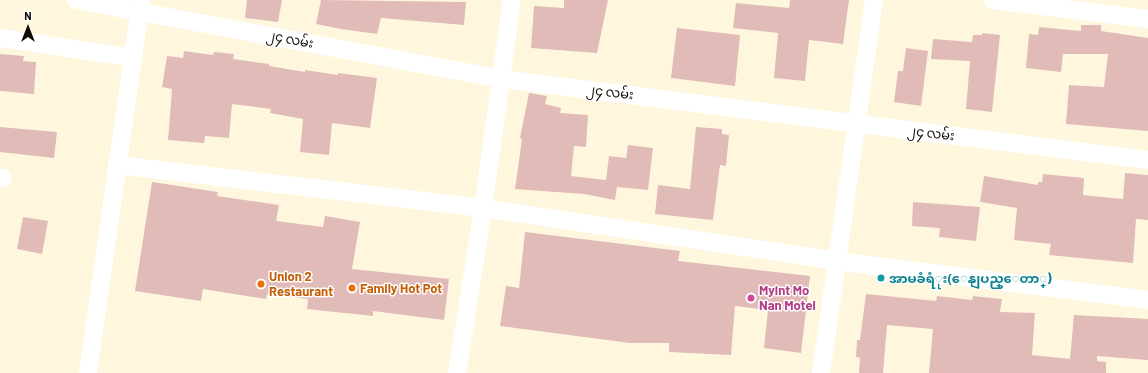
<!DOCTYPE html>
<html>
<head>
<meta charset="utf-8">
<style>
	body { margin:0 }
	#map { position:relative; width:1148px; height:373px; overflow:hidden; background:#fff7dd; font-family:Barlow,"Noto Sans Myanmar",sans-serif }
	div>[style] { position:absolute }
	.building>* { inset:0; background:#e0bbb8 }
	.minor>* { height:18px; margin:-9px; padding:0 9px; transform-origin:9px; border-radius:9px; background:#fff }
	.dots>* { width:11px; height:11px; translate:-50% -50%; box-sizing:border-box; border:2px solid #fff; border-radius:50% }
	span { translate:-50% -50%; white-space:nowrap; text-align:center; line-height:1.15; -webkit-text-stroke:3px #fff; paint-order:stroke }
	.street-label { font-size:13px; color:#0f0b03 }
	.food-label { font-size:13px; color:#c56008; font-weight:700 }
	.left { translate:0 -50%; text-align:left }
	.culture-label { font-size:13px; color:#0d838f; font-weight:700 }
	.hotel-label { font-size:13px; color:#b23c85; font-weight:700 }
	.north { position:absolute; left:8px; top:8px; width:40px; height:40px; -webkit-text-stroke:3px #fff; paint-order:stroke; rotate:0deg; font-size:11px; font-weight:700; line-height:16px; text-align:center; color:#0f0b03 }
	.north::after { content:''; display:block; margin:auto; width:14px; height:18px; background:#0f0b03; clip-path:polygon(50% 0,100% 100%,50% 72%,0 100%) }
</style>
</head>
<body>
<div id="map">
	<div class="building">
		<i style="clip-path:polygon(247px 0,282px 0,278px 22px,245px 18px)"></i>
		<i style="clip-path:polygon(321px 0,466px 2px,464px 25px,381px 18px,377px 34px,341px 29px,316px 24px)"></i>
		<i style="clip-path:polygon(564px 0,608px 0,597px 53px,531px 48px,534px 6px,564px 8px)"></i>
		<i style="clip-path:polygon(790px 0,849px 0,843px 44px,809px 40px,805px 81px,774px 78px,778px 33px,733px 28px,736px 3px,789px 8px)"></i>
		<i style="clip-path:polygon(1081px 25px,1101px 25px,1101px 31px,1148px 38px,1148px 131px,1066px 124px,1069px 85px,1104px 87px,1108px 54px,1063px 54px,1061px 72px,1026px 68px,1029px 34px,1038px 35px,1039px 27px,1081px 31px)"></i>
		<i style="clip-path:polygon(677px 28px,740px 35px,735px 86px,671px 78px)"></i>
		<i style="clip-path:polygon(982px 33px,1000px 35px,992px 112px,966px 109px,970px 61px,931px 59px,933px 39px,972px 42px,973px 35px,982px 35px)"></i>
		<i style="clip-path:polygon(906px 48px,928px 51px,921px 106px,894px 102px,898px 71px,903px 71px)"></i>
		<i style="clip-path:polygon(184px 51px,213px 55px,214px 52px,234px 54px,233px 59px,269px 64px,269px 66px,305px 72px,305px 70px,338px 75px,338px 73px,377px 78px,370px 128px,332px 123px,329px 155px,300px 152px,303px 119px,270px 113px,271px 109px,232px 104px,229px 138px,205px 136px,204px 143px,168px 140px,172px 89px,162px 87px,167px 56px,183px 58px)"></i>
		<i style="clip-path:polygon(0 54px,24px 56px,23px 61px,36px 62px,34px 94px,0 91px)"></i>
		<i style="clip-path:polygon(529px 93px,547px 96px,545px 104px,561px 108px,560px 113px,588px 115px,586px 147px,574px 146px,571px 176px,606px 180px,609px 156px,626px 158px,628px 145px,653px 148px,648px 190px,617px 187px,615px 200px,584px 194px,515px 189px,522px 139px,520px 138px)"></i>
		<i style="clip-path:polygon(0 127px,57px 132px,54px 158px,0 152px)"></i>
		<i style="clip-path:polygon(696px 127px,722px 129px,722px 134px,729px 135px,726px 166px,720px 165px,713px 220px,655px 214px,658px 185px,690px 189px)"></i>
		<i style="clip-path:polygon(1125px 173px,1148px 175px,1148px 220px,1136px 219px,1133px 263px,1049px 255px,1051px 244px,1014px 240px,1017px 208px,980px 202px,984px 176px,1038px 185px,1038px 182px,1042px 182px,1043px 174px,1084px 178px,1083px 195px,1123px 199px)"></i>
		<i style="clip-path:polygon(152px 182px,218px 192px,217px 196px,279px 205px,276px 221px,323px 227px,325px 216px,360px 222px,352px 269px,449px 279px,444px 320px,373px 311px,373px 316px,307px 309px,308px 299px,267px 294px,266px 299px,203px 289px,201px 301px,135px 291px)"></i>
		<i style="clip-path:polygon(913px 202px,980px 207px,976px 241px,939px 237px,940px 228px,912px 226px)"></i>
		<i style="clip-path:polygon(23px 217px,48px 221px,42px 254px,17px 249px)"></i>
		<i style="clip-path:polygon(525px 232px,680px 251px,678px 261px,810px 276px,801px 353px,764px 348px,768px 310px,735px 306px,731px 355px,669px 352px,669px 343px,630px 343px,500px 326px,506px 286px,519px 288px)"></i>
		<i style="clip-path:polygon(866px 294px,936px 301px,937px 296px,972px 300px,973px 296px,1002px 299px,1000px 312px,1035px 313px,1032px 355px,1070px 359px,1074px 315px,1148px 319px,1148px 360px,1097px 356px,1097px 361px,1106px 362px,1106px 373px,929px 373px,933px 329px,887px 325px,883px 373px,859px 373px,860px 358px,856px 357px,857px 340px,860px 340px)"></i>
	</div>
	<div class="minor">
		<i style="left:76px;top:0;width:433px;rotate:10.5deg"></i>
		<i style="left:502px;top:79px;width:651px;rotate:7.15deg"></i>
		<i style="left:993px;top:0;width:156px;rotate:7deg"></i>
		<i style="left:0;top:38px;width:135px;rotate:8.5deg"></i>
		<i style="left:117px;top:165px;width:369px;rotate:6.7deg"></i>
		<i style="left:483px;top:208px;width:357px;rotate:8.5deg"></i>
		<i style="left:836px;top:261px;width:314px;rotate:7.1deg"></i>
		<i style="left:0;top:178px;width:3px"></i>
		<i style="left:88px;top:373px;width:377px;rotate:-81.9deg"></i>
		<i style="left:457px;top:373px;width:167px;rotate:-81deg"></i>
		<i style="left:483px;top:208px;width:210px;rotate:-82.1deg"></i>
		<i style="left:821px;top:373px;width:377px;rotate:-81.9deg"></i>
	</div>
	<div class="dots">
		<i style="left:881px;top:278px;background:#0f9aa8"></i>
		<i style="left:261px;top:284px;background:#e8710a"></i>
		<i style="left:352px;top:288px;background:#e8710a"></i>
		<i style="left:751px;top:298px;background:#d1479c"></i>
	</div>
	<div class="street-label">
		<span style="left:290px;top:39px;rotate:11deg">၂၄ လမ်း</span>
		<span style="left:610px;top:92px;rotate:7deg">၂၄ လမ်း</span>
		<span style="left:931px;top:133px;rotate:7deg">၂၄ လမ်း</span>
	</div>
	<div class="food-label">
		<span class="left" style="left:269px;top:284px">Union 2<br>Restaurant</span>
		<span class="left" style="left:360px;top:288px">Family Hot Pot</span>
	</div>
	<div class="culture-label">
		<span class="left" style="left:889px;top:278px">အာမခံရံုး(ေနျပည္ေတာ္)</span>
	</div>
	<div class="hotel-label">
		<span class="left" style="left:759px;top:298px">Myint Mo<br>Nan Motel</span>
	</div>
	<div class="north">N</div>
</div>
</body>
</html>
